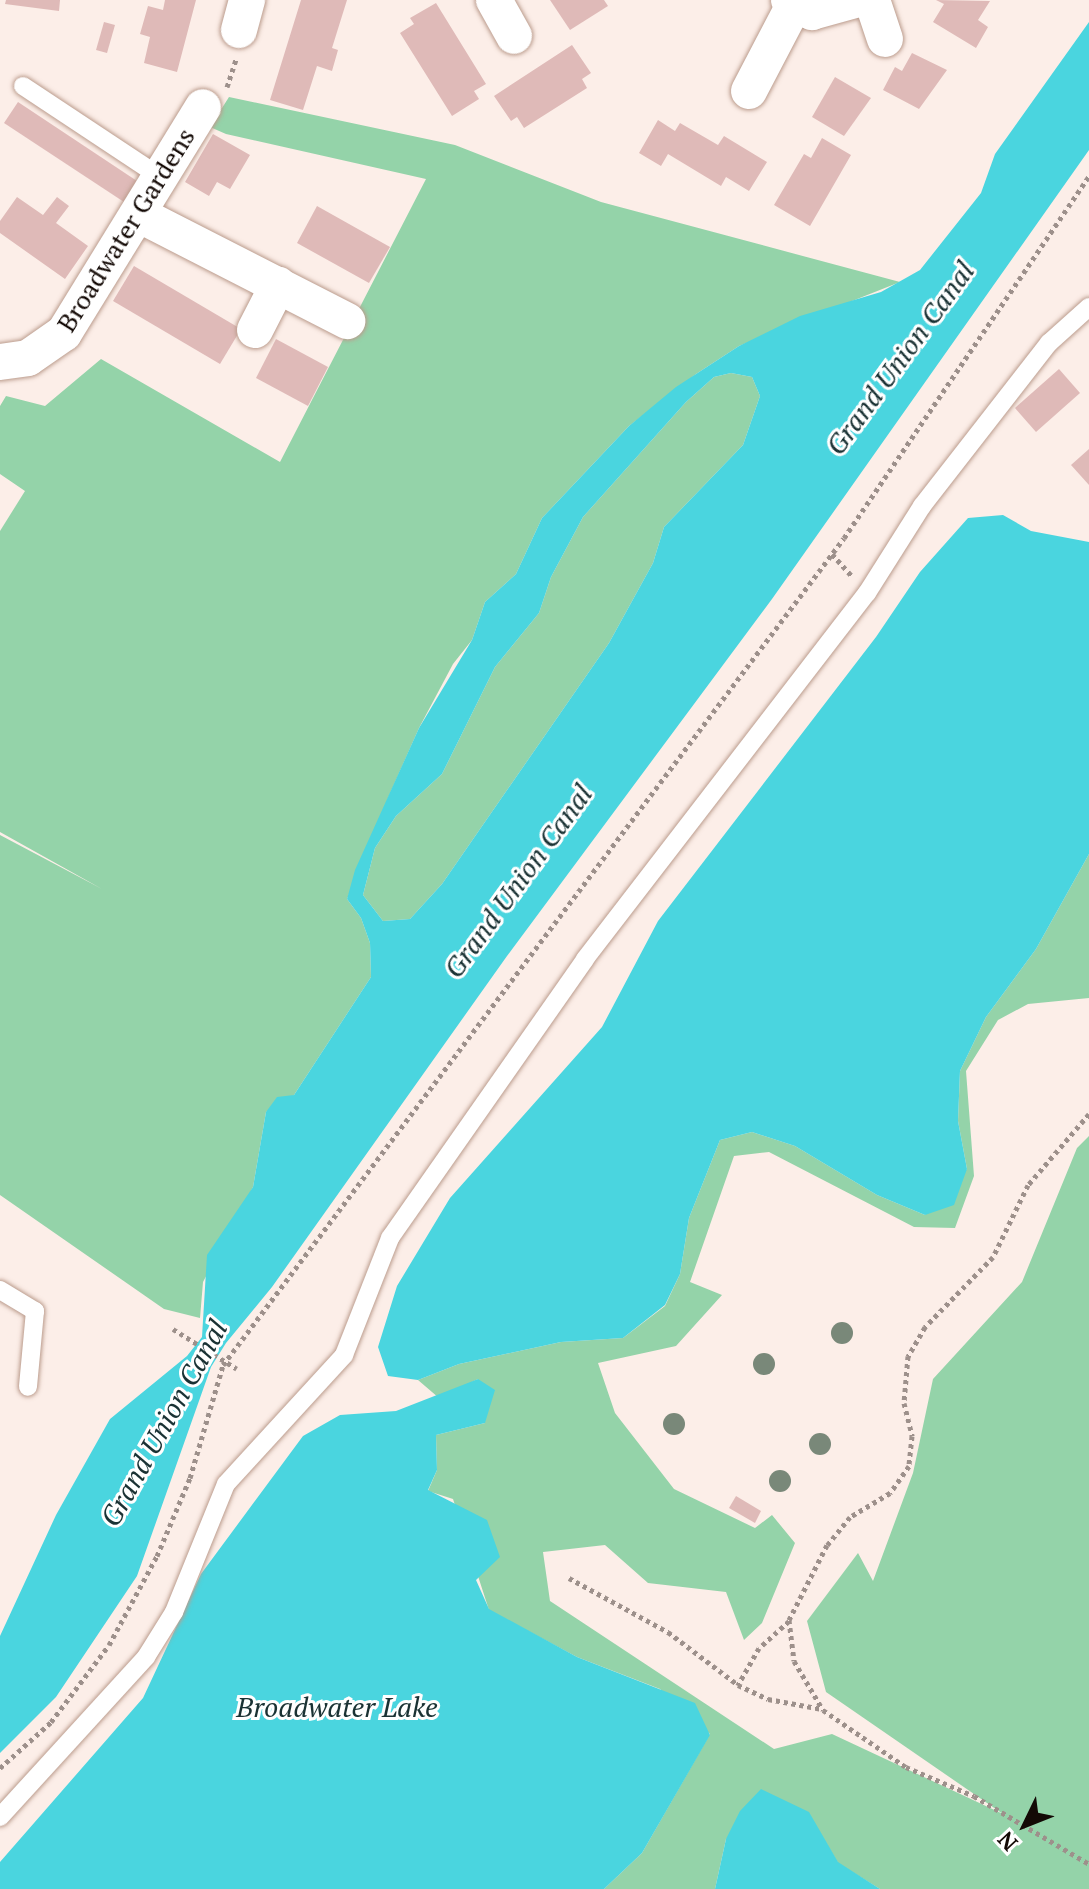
<!DOCTYPE html>
<html>
<head>
<meta charset="utf-8">
<style>
	body { margin:0 }
	#map { position:relative; width:1089px; height:1889px; overflow:hidden; background:#fceee8; font-family:"PT Serif",serif }
	div>[style] { position:absolute }
	.green>* { inset:0; background:#94d3a9 }
	.water>* { inset:0; background:#4ad5df }
	.building>* { inset:0; background:#dfbab8 }
	.path>* { height:5px; margin-top:-2.5px; transform-origin:0; background:repeating-linear-gradient(90deg,#9d908b 0 4px,transparent 0 8px) }
	.roads { filter:drop-shadow(0 0 2px #bb9c8d) drop-shadow(0 0 2px #bb9c8d) }
	.lane>* { height:18px; margin:-9px; padding:0 9px; transform-origin:9px; border-radius:9px; background:#fff }
	.street>* { height:36px; margin:-18px; padding:0 18px; transform-origin:18px; border-radius:18px; background:#fff }
	.path-bridge>* { height:5px; margin-top:-2.5px; transform-origin:0; background:repeating-linear-gradient(90deg,#9d908b 0 4px,transparent 0 8px) }
	.trees>* { width:22px; height:22px; margin:-11px; border-radius:50%; background:#798879 }
	span { translate:-50% -50%; white-space:nowrap; text-align:center; line-height:1.15; -webkit-text-stroke:6px #fff; paint-order:stroke }
	.street-label { font-size:26px; color:#130905 }
	.water-label { font-size:28px; color:#1a3234; font-style:italic }
	.north { position:absolute; left:985px; top:1785px; width:80px; height:80px; -webkit-text-stroke:6px #fff; paint-order:stroke; rotate:227deg; font-size:22px; font-weight:700; line-height:32px; text-align:center; color:#130905 }
	.north::after { content:''; display:block; margin:auto; width:28px; height:36px; background:#130905; clip-path:polygon(50% 0,100% 100%,50% 72%,0 100%) }
</style>
</head>
<body>
<div id="map">
	<div class="green">
		<i style="clip-path:polygon(229px 97px,455px 145px,601px 202px,900px 282px,739px 346px,696px 374px,629px 426px,542px 518px,516px 574px,485px 602px,472px 640px,453px 664px,419px 728px,388px 798px,347px 899px,361px 918px,370px 943px,371px 977px,294px 1095px,266px 1112px,253px 1187px,203px 1282px,200px 1318px,164px 1309px,0 1195px,0 835px,102px 889px,0 832px,0 531px,25px 491px,0 474px,0 406px,6px 396px,45px 406px,101px 359px,280px 462px,426px 179px,226px 134px,210px 127px)"></i>
		<i style="clip-path:polygon(731px 373px,752px 377px,760px 396px,743px 445px,664px 527px,653px 563px,609px 643px,442px 884px,410px 919px,383px 921px,363px 895px,375px 848px,396px 816px,442px 774px,495px 667px,539px 613px,551px 577px,583px 517px,686px 402px,714px 377px)"></i>
		<i style="clip-path:polygon(1089px 854px,1089px 998px,1028px 1004px,998px 1020px,966px 1071px,974px 1176px,955px 1228px,914px 1227px,769px 1152px,734px 1156px,690px 1282px,722px 1295px,676px 1346px,598px 1363px,615px 1413px,674px 1489px,755px 1528px,772px 1515px,795px 1543px,762px 1623px,744px 1640px,726px 1592px,648px 1583px,605px 1545px,543px 1552px,550px 1601px,774px 1749px,832px 1734px,1003px 1814px,826px 1692px,807px 1621px,858px 1553px,873px 1581px,913px 1473px,933px 1379px,1022px 1282px,1077px 1148px,1089px 1136px,1089px 1889px,880px 1889px,838px 1863px,808px 1812px,726px 1839px,715px 1889px,604px 1889px,642px 1853px,710px 1734px,660px 1689px,577px 1657px,489px 1610px,453px 1499px,428px 1491px,437px 1470px,436px 1435px,485px 1423px,478px 1379px,439px 1398px,418px 1380px,459px 1364px,561px 1342px,623px 1338px,665px 1306px,680px 1274px,689px 1218px,720px 1140px,752px 1132px,795px 1146px,877px 1195px,925px 1215px,967px 1169px,958px 1121px,960px 1071px,986px 1017px,1036px 949px)"></i>
	</div>
	<div class="water">
		<i style="clip-path:polygon(evenodd,1089px 22px,1089px 150px,772px 599px,507px 956px,272px 1287px,226px 1343px,211px 1367px,137px 1576px,56px 1697px,0 1753px,0 1636px,56px 1515px,110px 1419px,187px 1356px,202px 1337px,207px 1255px,253px 1187px,266px 1112px,277px 1097px,294px 1095px,371px 977px,370px 943px,361px 918px,347px 899px,355px 870px,419px 728px,472px 640px,485px 602px,516px 574px,542px 518px,629px 426px,676px 387px,739px 346px,800px 316px,881px 292px,920px 270px,981px 193px,995px 154px,1089px 22px,731px 373px,752px 377px,760px 396px,743px 445px,664px 527px,653px 563px,609px 643px,442px 884px,410px 919px,383px 921px,363px 895px,375px 848px,396px 816px,442px 774px,495px 667px,539px 613px,551px 577px,583px 517px,686px 402px,714px 377px,731px 373px)"></i>
		<i style="clip-path:polygon(1003px 515px,1031px 531px,1089px 542px,1089px 854px,1036px 949px,986px 1017px,960px 1071px,958px 1121px,967px 1169px,954px 1205px,925px 1215px,877px 1195px,795px 1146px,752px 1132px,720px 1140px,689px 1218px,680px 1274px,665px 1305px,623px 1338px,561px 1342px,459px 1364px,418px 1380px,388px 1376px,378px 1347px,397px 1286px,450px 1198px,602px 1027px,658px 921px,876px 637px,920px 572px,968px 518px)"></i>
		<i style="clip-path:polygon(478px 1379px,495px 1390px,485px 1423px,436px 1435px,437px 1470px,428px 1490px,487px 1520px,500px 1557px,476px 1580px,489px 1609px,577px 1657px,695px 1703px,710px 1735px,642px 1853px,604px 1889px,0 1889px,0 1862px,143px 1698px,201px 1574px,303px 1436px,340px 1415px,396px 1411px)"></i>
		<i style="clip-path:polygon(761px 1789px,809px 1812px,838px 1862px,880px 1889px,715px 1889px,726px 1839px,740px 1811px)"></i>
	</div>
	<div class="building">
		<i style="clip-path:polygon(6px 0,60px 0,59px 11px,5px 4px)"></i>
		<i style="clip-path:polygon(165px 0,196px 0,177px 72px,144px 63px,150px 37px,140px 34px,148px 6px,163px 10px)"></i>
		<i style="clip-path:polygon(301px 0,347px 0,332px 48px,338px 50px,332px 71px,317px 66px,303px 110px,270px 100px)"></i>
		<i style="clip-path:polygon(550px 0,604px 0,608px 6px,570px 30px)"></i>
		<i style="clip-path:polygon(936px 0,990px 1px,978px 20px,988px 27px,976px 48px,933px 22px,944px 4px)"></i>
		<i style="clip-path:polygon(436px 3px,486px 84px,474px 91px,479px 99px,452px 116px,400px 33px,414px 24px,410px 18px)"></i>
		<i style="clip-path:polygon(104px 22px,115px 25px,107px 53px,96px 50px)"></i>
		<i style="clip-path:polygon(572px 45px,591px 73px,582px 79px,587px 88px,524px 128px,517px 117px,511px 121px,494px 96px)"></i>
		<i style="clip-path:polygon(912px 53px,947px 70px,919px 109px,883px 90px,895px 67px,902px 71px)"></i>
		<i style="clip-path:polygon(835px 77px,871px 98px,844px 136px,812px 117px)"></i>
		<i style="clip-path:polygon(18px 102px,137px 181px,124px 202px,4px 123px)"></i>
		<i style="clip-path:polygon(658px 120px,675px 131px,680px 123px,718px 145px,724px 136px,767px 162px,749px 191px,726px 177px,721px 186px,668px 154px,661px 166px,639px 153px)"></i>
		<i style="clip-path:polygon(213px 134px,250px 155px,230px 189px,217px 182px,209px 196px,185px 182px)"></i>
		<i style="clip-path:polygon(822px 138px,851px 155px,810px 226px,774px 205px,804px 154px,811px 158px)"></i>
		<i style="clip-path:polygon(17px 197px,43px 215px,57px 197px,69px 206px,56px 223px,88px 246px,65px 279px,0 233px,0 221px)"></i>
		<i style="clip-path:polygon(317px 206px,390px 247px,369px 283px,297px 243px)"></i>
		<i style="clip-path:polygon(134px 266px,241px 329px,220px 364px,113px 301px)"></i>
		<i style="clip-path:polygon(276px 339px,328px 367px,308px 406px,256px 378px)"></i>
		<i style="clip-path:polygon(1059px 369px,1080px 393px,1036px 432px,1015px 408px)"></i>
		<i style="clip-path:polygon(1089px 449px,1089px 485px,1071px 465px)"></i>
		<i style="clip-path:polygon(736px 1496px,761px 1511px,755px 1523px,729px 1508px)"></i>
	</div>
	<div class="path">
		<i style="left:227px;top:87px;width:29px;rotate:-72deg"></i>
		<i style="left:832px;top:554px;width:31px;rotate:48deg"></i>
		<i style="left:1089px;top:1114px;width:94px;rotate:130.7deg"></i>
		<i style="left:1028px;top:1185px;width:80px;rotate:115.9deg"></i>
		<i style="left:993px;top:1257px;width:98px;rotate:134.2deg"></i>
		<i style="left:925px;top:1327px;width:34px;rotate:120deg"></i>
		<i style="left:908px;top:1356px;width:47px;rotate:94.9deg"></i>
		<i style="left:904px;top:1403px;width:34px;rotate:76deg"></i>
		<i style="left:912px;top:1436px;width:30px;rotate:96deg"></i>
		<i style="left:909px;top:1466px;width:33px;rotate:125deg"></i>
		<i style="left:890px;top:1493px;width:47px;rotate:149deg"></i>
		<i style="left:850px;top:1517px;width:36px;rotate:129deg"></i>
		<i style="left:827px;top:1545px;width:84px;rotate:116.9deg"></i>
		<i style="left:789px;top:1620px;width:41px;rotate:83deg"></i>
		<i style="left:794px;top:1661px;width:57px;rotate:59.4deg"></i>
		<i style="left:823px;top:1710px;width:101px;rotate:34.5deg"></i>
		<i style="left:906px;top:1767px;width:74px;rotate:23.1deg"></i>
		<i style="left:974px;top:1796px;width:134px;rotate:30.6deg"></i>
		<i style="left:569px;top:1578px;width:113px;rotate:28.6deg"></i>
		<i style="left:668px;top:1632px;width:88px;rotate:37.1deg"></i>
		<i style="left:789px;top:1621px;width:40px;rotate:138deg"></i>
		<i style="left:759px;top:1648px;width:43px;rotate:119.6deg"></i>
		<i style="left:738px;top:1685px;width:33px;rotate:25deg"></i>
		<i style="left:768px;top:1699px;width:55px;rotate:10.5deg"></i>
		<i style="left:0;top:1768px;width:69px;rotate:-42deg"></i>
		<i style="left:51px;top:1722px;width:96px;rotate:-53deg"></i>
		<i style="left:109px;top:1645px;width:101px;rotate:-61.7deg"></i>
		<i style="left:157px;top:1556px;width:85px;rotate:-67.1deg"></i>
		<i style="left:190px;top:1478px;width:118px;rotate:-73.7deg"></i>
		<i style="left:223px;top:1365px;width:1034px;rotate:-53.1deg"></i>
		<i style="left:844px;top:538px;width:437px;rotate:-55.9deg"></i>
	</div>
	<div class="roads">
		<div class="lane">
			<i style="left:23px;top:86px;width:163px;rotate:33.5deg"></i>
			<i style="left:0;top:1290px;width:41px;rotate:31deg"></i>
			<i style="left:35px;top:1311px;width:76px;rotate:95.3deg"></i>
			<i style="left:0;top:1817px;width:217px;rotate:-47.6deg"></i>
			<i style="left:146px;top:1657px;width:53px;rotate:-58.1deg"></i>
			<i style="left:174px;top:1612px;width:138px;rotate:-67.9deg"></i>
			<i style="left:226px;top:1484px;width:175px;rotate:-47.5deg"></i>
			<i style="left:344px;top:1355px;width:126px;rotate:-68.5deg"></i>
			<i style="left:390px;top:1238px;width:340px;rotate:-55deg"></i>
			<i style="left:585px;top:959px;width:462px;rotate:-52.4deg"></i>
			<i style="left:867px;top:593px;width:103px;rotate:-57.7deg"></i>
			<i style="left:922px;top:506px;width:207px;rotate:-52.1deg"></i>
			<i style="left:1049px;top:343px;width:54px;rotate:-42deg"></i>
		</div>
		<div class="street">
			<i style="left:494px;top:0;width:41px;rotate:60.9deg"></i>
			<i style="left:789px;top:0;width:26px;rotate:28deg"></i>
			<i style="left:812px;top:12px;width:45px;rotate:-15.6deg"></i>
			<i style="left:872px;top:0;width:41px;rotate:71.6deg"></i>
			<i style="left:239px;top:30px;width:31px;rotate:-75deg"></i>
			<i style="left:749px;top:91px;width:99px;rotate:-62.4deg"></i>
			<i style="left:140px;top:215px;width:233px;rotate:27.1deg"></i>
			<i style="left:255px;top:330px;width:51px;rotate:-62.9deg"></i>
			<i style="left:0;top:362px;width:28px;rotate:-8deg"></i>
			<i style="left:28px;top:358px;width:44px;rotate:-34.8deg"></i>
			<i style="left:64px;top:333px;width:265px;rotate:-58.4deg"></i>
		</div>
	</div>
	<div class="path-bridge">
		<i style="left:173px;top:1329px;width:75px;rotate:32deg"></i>
	</div>
	<div class="trees">
		<i style="left:842px;top:1333px"></i>
		<i style="left:764px;top:1364px"></i>
		<i style="left:674px;top:1424px"></i>
		<i style="left:820px;top:1444px"></i>
		<i style="left:780px;top:1481px"></i>
	</div>
	<div class="street-label">
		<span style="left:126px;top:230px;rotate:-58deg">Broadwater Gardens</span>
	</div>
	<div class="water-label">
		<span style="left:900px;top:358px;rotate:-54deg">Grand Union Canal</span>
		<span style="left:518px;top:881px;rotate:-54deg">Grand Union Canal</span>
		<span style="left:164px;top:1423px;rotate:-61deg">Grand Union Canal</span>
		<span style="left:337px;top:1707px">Broadwater Lake</span>
	</div>
	<div class="north">N</div>
</div>
</body>
</html>
